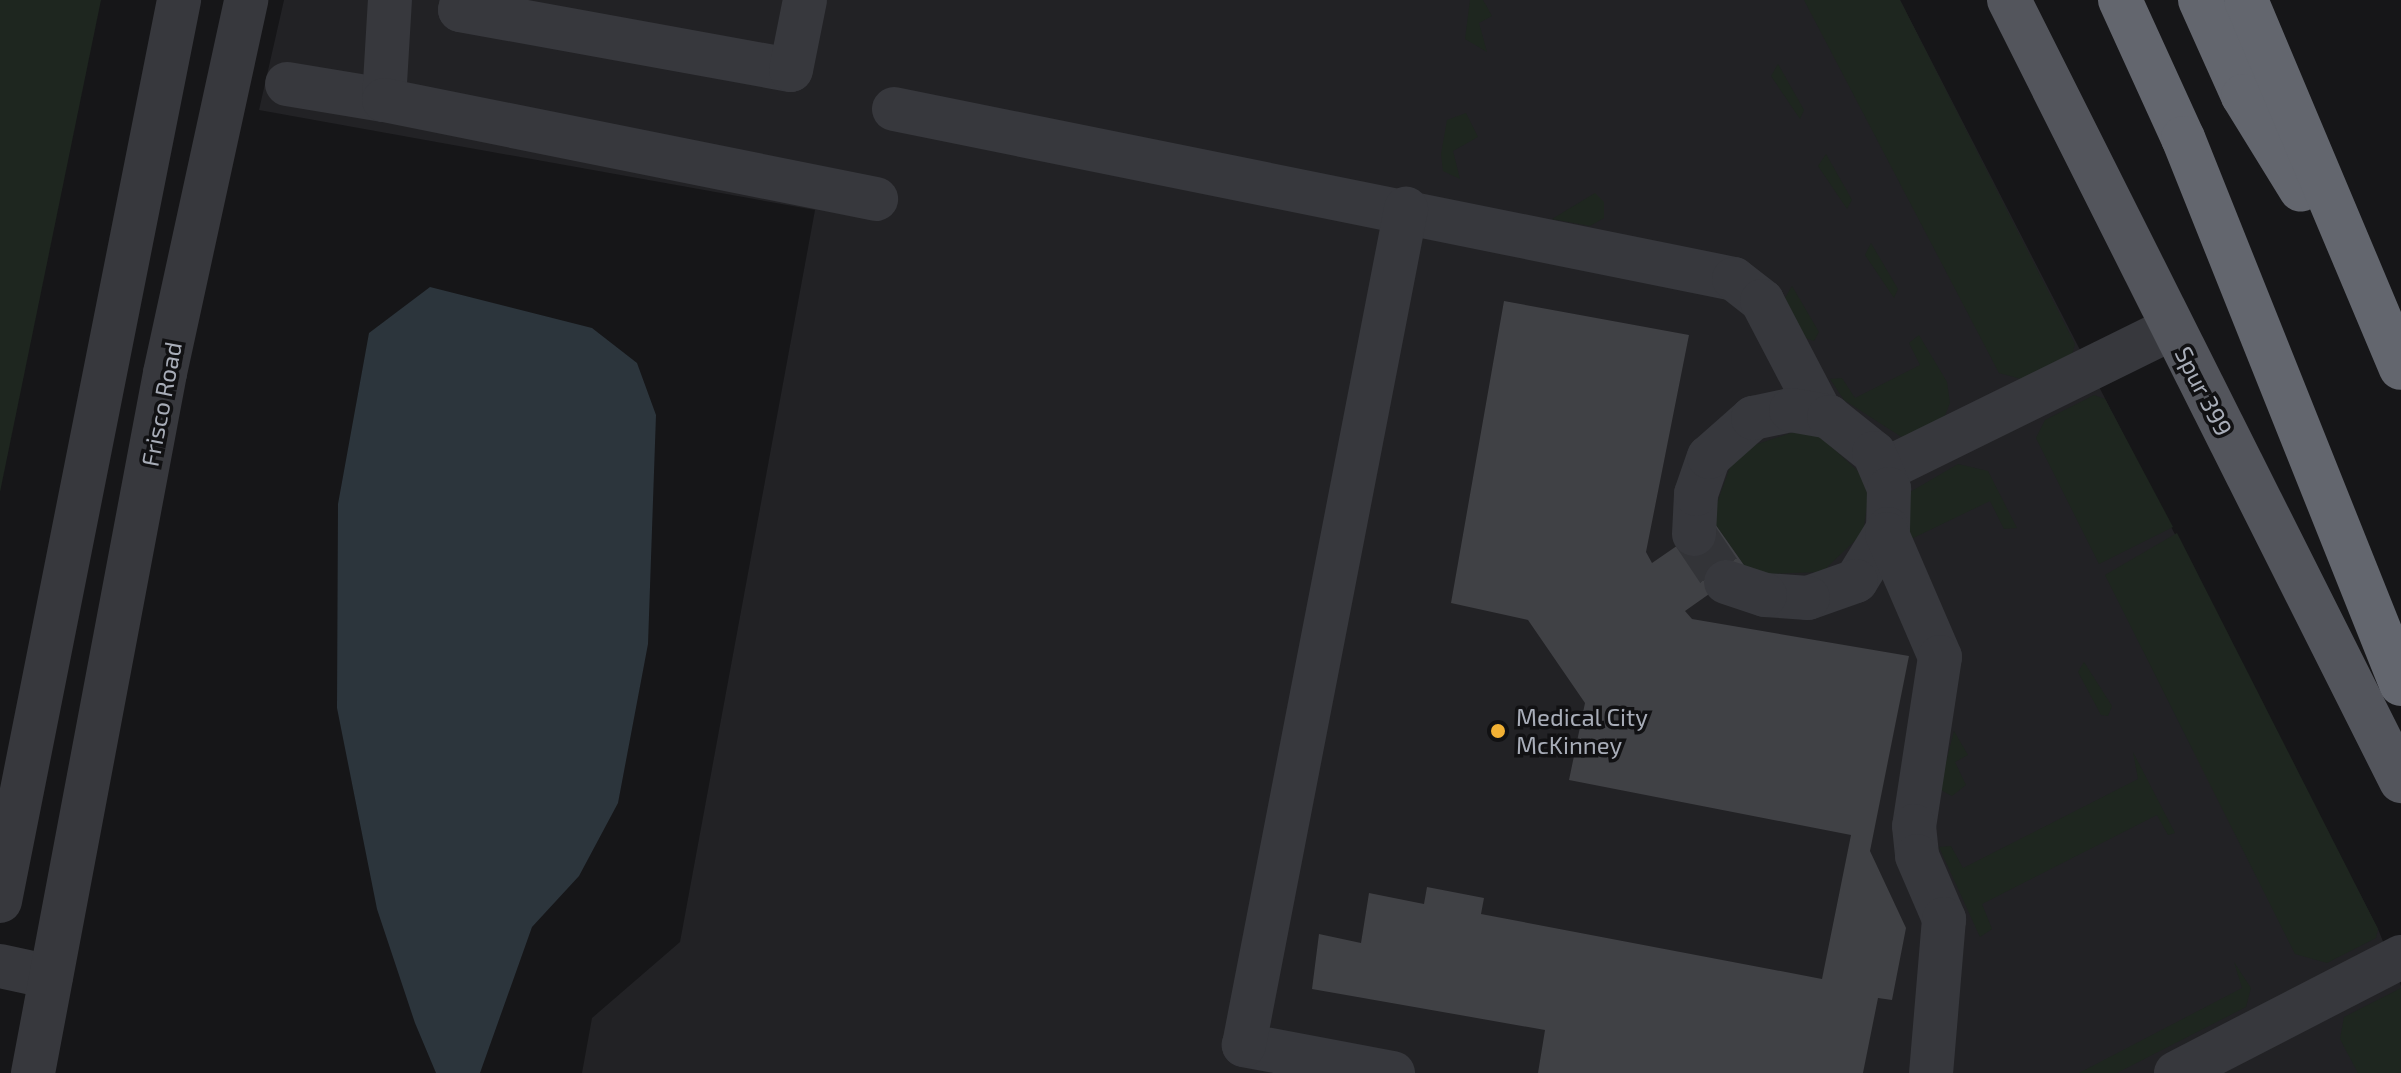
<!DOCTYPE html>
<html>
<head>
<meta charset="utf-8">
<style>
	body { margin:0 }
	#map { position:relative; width:2401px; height:1073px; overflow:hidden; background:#161618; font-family:"Exo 2",sans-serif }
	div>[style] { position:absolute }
	.built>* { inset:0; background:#222225 }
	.green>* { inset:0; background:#1e261f }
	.water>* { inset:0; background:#2c353c }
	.building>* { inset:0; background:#404145 }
	.minor-tunnel>* { height:44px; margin-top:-22px; transform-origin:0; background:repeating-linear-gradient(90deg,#333438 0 44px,transparent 0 66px) }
	.minor>* { height:44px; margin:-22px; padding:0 22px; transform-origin:22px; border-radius:22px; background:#37383d }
	.major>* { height:44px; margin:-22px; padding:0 22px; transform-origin:22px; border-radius:22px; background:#53555c }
	.highway>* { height:44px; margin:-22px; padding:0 22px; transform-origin:22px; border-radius:22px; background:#63666e }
	.dots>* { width:22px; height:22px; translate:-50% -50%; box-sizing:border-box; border:4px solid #111113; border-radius:50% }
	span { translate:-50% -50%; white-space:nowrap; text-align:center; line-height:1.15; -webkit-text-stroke:7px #111113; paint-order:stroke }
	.street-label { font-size:24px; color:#a8adb8 }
	.poi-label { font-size:24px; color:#a8adb8 }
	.left { translate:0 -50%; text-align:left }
</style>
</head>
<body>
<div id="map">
	<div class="built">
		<i style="clip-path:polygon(284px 0,1900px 0,2378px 929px,2401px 986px,2401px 1073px,582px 1073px,592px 1018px,680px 942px,815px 210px,259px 110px)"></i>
	</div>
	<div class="green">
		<i style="clip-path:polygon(0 0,101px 0,0 492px)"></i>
		<i style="clip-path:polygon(1470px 0,1483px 0,1492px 16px,1479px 23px,1487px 52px,1465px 39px)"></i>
		<i style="clip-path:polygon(1804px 0,1900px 0,2075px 344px,2072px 355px,2025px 380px,1999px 373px)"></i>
		<i style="clip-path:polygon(1778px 64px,1804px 110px,1800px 119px,1771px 76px)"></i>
		<i style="clip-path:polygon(1466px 113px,1478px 137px,1453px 151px,1460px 179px,1443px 171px,1441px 154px,1447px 120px)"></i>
		<i style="clip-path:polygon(1826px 154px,1852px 200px,1847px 209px,1818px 166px)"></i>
		<i style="clip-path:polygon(1595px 193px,1604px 202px,1604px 218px,1590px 226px,1552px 219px)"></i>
		<i style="clip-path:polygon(1871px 243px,1898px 289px,1894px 298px,1865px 255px)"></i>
		<i style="clip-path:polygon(1792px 286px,1819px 332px,1814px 341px,1805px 338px,1785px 298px)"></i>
		<i style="clip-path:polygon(1919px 335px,1947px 382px,1950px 403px,1943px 420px,1903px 438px,1844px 400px,1830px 379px,1842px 378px,1855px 398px,1920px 365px,1909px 343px)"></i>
		<i style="clip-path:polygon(2094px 395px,2105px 399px,2173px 527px,2099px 564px,2036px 438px,2045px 420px)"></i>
		<i style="clip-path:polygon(1797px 431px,1819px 435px,1862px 475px,1869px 493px,1863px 533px,1822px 572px,1765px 574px,1746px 568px,1713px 521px,1716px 506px,1730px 467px,1748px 447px)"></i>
		<i style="clip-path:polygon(1958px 464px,1988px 471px,2017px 528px,2004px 529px,1990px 501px,1909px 540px,1910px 492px)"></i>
		<i style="clip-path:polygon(2177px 533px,2378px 929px,2376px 938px,2327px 963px,2295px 954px,2105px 575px)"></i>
		<i style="clip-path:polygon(2084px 662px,2112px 706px,2108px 716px,2101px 715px,2078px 672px)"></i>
		<i style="clip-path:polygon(1954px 731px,1968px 755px,1955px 762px,1966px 785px,1952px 796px,1939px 789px)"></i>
		<i style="clip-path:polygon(2133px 752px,2175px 833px,2168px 835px,2157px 815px,1982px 904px,1992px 929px,1980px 937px,1939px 847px,1951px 846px,1963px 868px,2138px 779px)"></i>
		<i style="clip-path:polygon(2234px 962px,2251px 988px,2246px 1007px,2117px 1073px,2079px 1073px,2242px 988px)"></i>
		<i style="clip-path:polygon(2401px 988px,2401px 1073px,2358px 1073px,2340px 1039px,2344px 1017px)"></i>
	</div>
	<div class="water">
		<i style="clip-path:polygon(430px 287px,592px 328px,637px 363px,656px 415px,648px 644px,618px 803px,579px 876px,532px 927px,480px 1073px,436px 1073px,415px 1023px,377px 909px,337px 708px,338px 504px,369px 333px)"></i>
	</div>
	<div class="building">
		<i style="clip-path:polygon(1504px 301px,1689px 335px,1646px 552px,1652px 563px,1713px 521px,1746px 568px,1685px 611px,1692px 619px,1909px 656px,1870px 851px,1906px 928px,1892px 1000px,1878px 998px,1863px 1073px,1538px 1073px,1545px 1030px,1312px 989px,1319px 934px,1361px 943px,1369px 893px,1424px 904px,1427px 887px,1484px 898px,1481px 914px,1822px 979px,1851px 835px,1569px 780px,1585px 703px,1528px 620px,1451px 603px)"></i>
	</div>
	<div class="minor-tunnel">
		<i style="left:1694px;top:534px;width:58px;rotate:56.3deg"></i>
	</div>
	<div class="minor">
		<i style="left:462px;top:0;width:10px;rotate:101deg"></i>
		<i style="left:460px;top:10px;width:336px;rotate:10.3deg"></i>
		<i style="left:791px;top:70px;width:71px;rotate:-78.7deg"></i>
		<i style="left:287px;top:84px;width:98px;rotate:9.4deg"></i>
		<i style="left:384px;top:100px;width:100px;rotate:-86.6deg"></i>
		<i style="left:384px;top:100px;width:502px;rotate:11.38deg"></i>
		<i style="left:894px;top:109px;width:857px;rotate:11.44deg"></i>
		<i style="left:1734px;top:279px;width:36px;rotate:38deg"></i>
		<i style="left:1762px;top:301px;width:127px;rotate:62.4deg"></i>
		<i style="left:1884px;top:470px;width:321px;rotate:-26.2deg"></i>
		<i style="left:1694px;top:534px;width:40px;rotate:-87.1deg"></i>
		<i style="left:1696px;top:494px;width:39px;rotate:-71deg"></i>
		<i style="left:1709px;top:457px;width:59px;rotate:-41.6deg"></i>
		<i style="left:1753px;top:418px;width:39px;rotate:-12deg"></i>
		<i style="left:1791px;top:410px;width:39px;rotate:10deg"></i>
		<i style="left:1829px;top:417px;width:58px;rotate:38.7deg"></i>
		<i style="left:1874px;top:453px;width:39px;rotate:67deg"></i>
		<i style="left:1889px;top:489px;width:40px;rotate:91.4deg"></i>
		<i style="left:1888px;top:529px;width:61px;rotate:121.6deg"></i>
		<i style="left:1856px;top:581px;width:51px;rotate:160.5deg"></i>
		<i style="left:1808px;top:598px;width:43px;rotate:-176deg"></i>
		<i style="left:1765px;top:595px;width:41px;rotate:-161.6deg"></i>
		<i style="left:1887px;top:534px;width:134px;rotate:66.7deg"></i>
		<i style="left:1940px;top:657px;width:171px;rotate:98.7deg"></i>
		<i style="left:1914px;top:826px;width:30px;rotate:84deg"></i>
		<i style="left:1917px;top:856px;width:69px;rotate:66.8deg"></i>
		<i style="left:1944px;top:919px;width:155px;rotate:94.8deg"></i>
		<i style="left:0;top:901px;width:919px;rotate:-78.76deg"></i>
		<i style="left:0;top:966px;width:52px;rotate:12.2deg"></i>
		<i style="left:33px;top:1073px;width:712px;rotate:-79.32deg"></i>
		<i style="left:165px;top:373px;width:382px;rotate:-77.7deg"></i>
		<i style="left:1393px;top:1073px;width:152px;rotate:-169.4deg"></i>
		<i style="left:1244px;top:1045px;width:852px;rotate:-79.03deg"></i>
		<i style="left:2176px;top:1073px;width:253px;rotate:-27.3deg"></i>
	</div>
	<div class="major">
		<i style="left:2009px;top:0;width:874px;rotate:63.35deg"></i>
	</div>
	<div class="highway">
		<i style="left:2120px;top:0;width:152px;rotate:65.5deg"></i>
		<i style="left:2183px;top:138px;width:588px;rotate:68.23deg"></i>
		<i style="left:2200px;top:0;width:105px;rotate:65.9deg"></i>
		<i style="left:2243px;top:96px;width:110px;rotate:58.3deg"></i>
		<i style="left:2246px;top:0;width:399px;rotate:67.2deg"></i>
	</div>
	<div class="dots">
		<i style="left:1498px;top:731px;background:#f2b134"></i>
	</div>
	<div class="street-label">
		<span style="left:2204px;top:391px;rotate:63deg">Spur 399</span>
		<span style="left:161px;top:404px;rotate:-79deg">Frisco Road</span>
	</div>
	<div class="poi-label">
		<span class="left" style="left:1516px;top:731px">Medical City<br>McKinney</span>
	</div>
</div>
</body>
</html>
